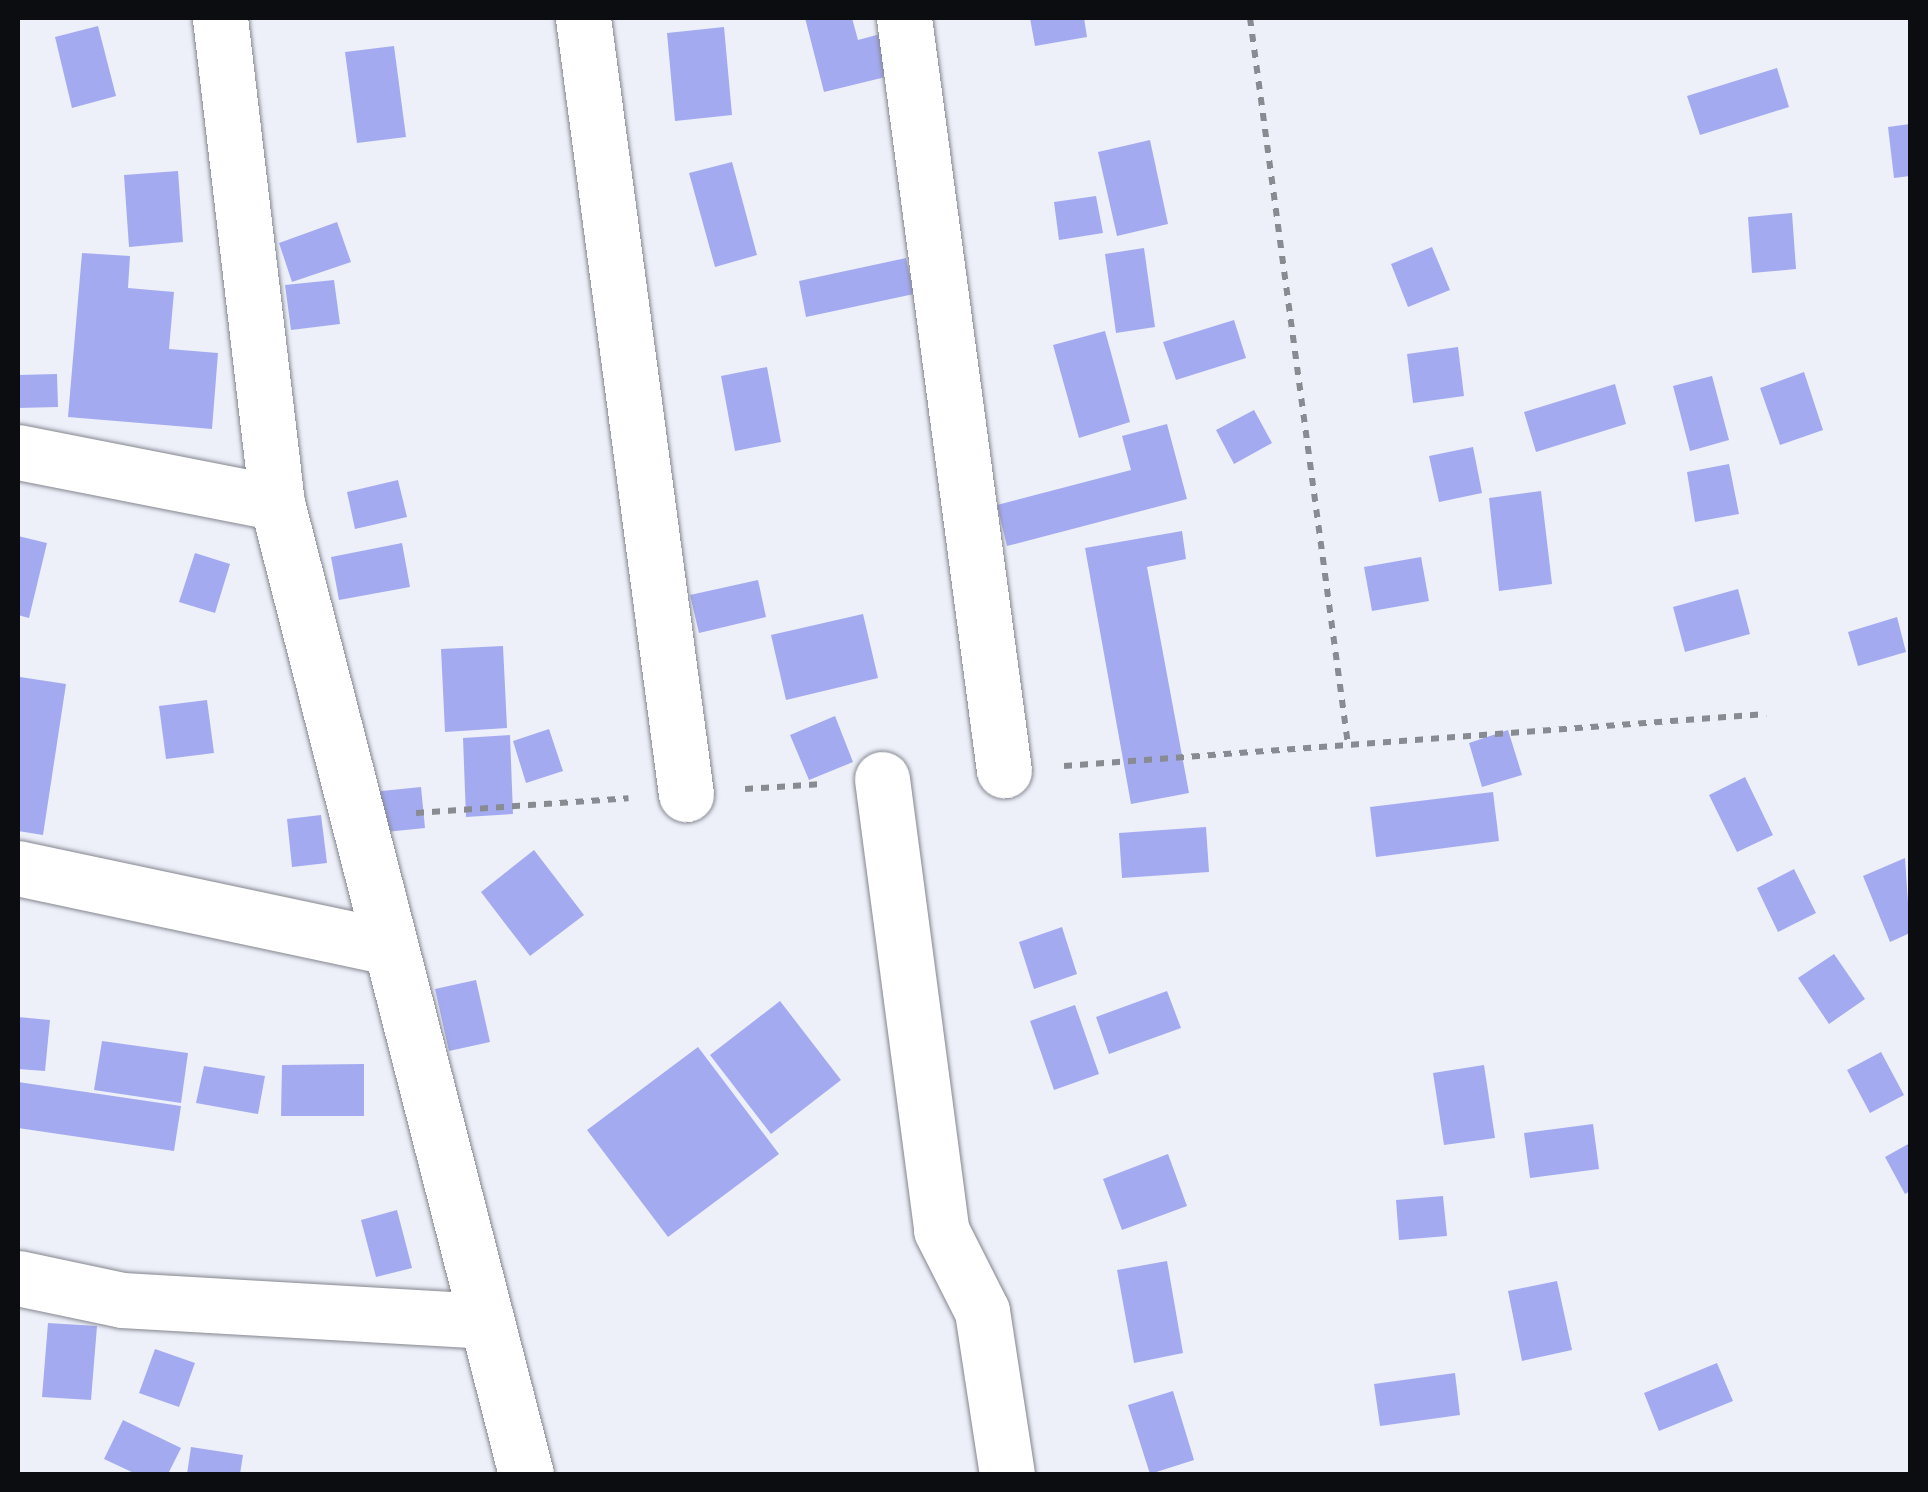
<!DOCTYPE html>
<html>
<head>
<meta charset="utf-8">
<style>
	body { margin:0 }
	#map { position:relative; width:1928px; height:1492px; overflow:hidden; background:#edf0f9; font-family:Overpass,sans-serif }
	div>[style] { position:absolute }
	.building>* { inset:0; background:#a4aaf0 }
	.path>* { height:6px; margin-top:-3px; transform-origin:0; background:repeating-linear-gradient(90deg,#898b92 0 8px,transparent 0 16px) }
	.roads { filter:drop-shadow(0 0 2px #84868e) drop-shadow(0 0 2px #84868e) }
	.street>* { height:55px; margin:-27.5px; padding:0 27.5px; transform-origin:27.5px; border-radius:27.5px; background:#fff }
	span { translate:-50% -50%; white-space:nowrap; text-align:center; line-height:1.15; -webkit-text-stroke:9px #fefefe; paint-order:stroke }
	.frame { position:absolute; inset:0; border:20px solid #0c0d10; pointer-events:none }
</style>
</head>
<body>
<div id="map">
	<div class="building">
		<i style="clip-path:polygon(805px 18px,852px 18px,858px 40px,895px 30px,906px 72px,824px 92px)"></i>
		<i style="clip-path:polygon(1030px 18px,1084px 18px,1087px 37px,1035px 46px)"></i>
		<i style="clip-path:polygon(98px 26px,116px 96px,72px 108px,55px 37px)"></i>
		<i style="clip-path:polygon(724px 27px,732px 115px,675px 121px,667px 33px)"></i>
		<i style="clip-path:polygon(394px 46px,406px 137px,357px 143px,345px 52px)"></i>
		<i style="clip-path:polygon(1777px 68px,1789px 107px,1700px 135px,1687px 96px)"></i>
		<i style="clip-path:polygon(1910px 124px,1910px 176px,1894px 178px,1888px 127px)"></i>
		<i style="clip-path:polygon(1150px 140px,1168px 224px,1117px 236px,1098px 152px)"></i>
		<i style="clip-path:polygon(732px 162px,757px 255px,715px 267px,689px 173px)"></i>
		<i style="clip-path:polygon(178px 171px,183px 242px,129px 247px,124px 175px)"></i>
		<i style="clip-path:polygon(1096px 196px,1103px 233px,1059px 240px,1054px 202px)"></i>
		<i style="clip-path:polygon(1792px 213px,1796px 269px,1752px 273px,1748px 217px)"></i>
		<i style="clip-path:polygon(337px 222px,351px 262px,292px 282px,279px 243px)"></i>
		<i style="clip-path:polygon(1432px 247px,1450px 290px,1408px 307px,1391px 264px)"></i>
		<i style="clip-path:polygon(1144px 248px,1155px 327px,1116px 333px,1105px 254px)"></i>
		<i style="clip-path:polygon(82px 253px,130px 256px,128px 288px,174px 292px,169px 349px,218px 353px,212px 429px,68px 417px)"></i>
		<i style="clip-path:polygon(906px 258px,914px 294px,806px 317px,799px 281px)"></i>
		<i style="clip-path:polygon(334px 280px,340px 324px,291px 330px,285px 285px)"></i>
		<i style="clip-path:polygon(1234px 320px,1246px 358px,1176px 380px,1163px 342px)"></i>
		<i style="clip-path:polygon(1105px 331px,1130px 422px,1079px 438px,1053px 345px)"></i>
		<i style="clip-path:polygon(1458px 347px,1464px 396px,1413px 403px,1407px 354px)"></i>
		<i style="clip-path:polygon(767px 367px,781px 442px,735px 451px,721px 376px)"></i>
		<i style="clip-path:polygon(1804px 372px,1823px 430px,1780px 445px,1760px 388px)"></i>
		<i style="clip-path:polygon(57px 374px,58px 407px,18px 408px,18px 375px)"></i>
		<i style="clip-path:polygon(1712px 376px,1729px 440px,1690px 451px,1673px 386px)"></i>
		<i style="clip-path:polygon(1615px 384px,1626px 424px,1536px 452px,1524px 412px)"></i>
		<i style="clip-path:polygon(1254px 410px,1272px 443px,1234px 464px,1216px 430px)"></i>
		<i style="clip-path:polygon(1167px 424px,1187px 499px,1007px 546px,997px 505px,1131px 470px,1122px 436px)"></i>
		<i style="clip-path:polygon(1473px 447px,1482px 493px,1439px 502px,1429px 456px)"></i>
		<i style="clip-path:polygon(1729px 464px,1739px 514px,1695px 522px,1687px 472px)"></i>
		<i style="clip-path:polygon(398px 480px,407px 517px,355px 529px,347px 492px)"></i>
		<i style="clip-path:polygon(1541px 491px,1552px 584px,1499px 591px,1489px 498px)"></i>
		<i style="clip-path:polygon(1182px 531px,1186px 559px,1147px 567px,1189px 793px,1131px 804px,1085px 548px)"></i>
		<i style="clip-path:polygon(18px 536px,47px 543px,29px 618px,18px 615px)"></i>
		<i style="clip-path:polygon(402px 543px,410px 587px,339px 600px,331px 557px)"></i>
		<i style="clip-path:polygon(195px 553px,230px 564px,215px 613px,179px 602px)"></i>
		<i style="clip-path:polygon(1421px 557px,1429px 601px,1372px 611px,1364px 567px)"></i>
		<i style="clip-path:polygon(758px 580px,766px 617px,699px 633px,690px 595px)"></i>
		<i style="clip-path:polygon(1738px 589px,1750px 634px,1685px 652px,1673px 607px)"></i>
		<i style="clip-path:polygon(863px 614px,878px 678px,786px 700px,771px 635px)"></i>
		<i style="clip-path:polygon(1897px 617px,1906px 652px,1858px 666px,1848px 632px)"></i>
		<i style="clip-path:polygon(503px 646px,507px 728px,445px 732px,441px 649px)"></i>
		<i style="clip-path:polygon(20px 677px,66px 684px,43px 835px,18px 831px)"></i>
		<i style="clip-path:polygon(207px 700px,214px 753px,166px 759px,159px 706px)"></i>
		<i style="clip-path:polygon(835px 716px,853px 762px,809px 780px,790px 735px)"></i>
		<i style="clip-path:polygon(549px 729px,563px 771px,526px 783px,513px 741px)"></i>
		<i style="clip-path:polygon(1508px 730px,1522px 775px,1482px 787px,1469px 743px)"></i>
		<i style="clip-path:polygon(510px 735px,513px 814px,466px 817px,463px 738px)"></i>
		<i style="clip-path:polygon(1745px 777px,1773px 835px,1737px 852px,1709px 795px)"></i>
		<i style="clip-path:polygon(421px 787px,425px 828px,376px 833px,372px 792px)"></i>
		<i style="clip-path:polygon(1493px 792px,1499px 841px,1376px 857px,1370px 807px)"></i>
		<i style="clip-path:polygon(321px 815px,327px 863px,292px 867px,287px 819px)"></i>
		<i style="clip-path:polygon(1206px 827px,1209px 872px,1122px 878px,1119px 833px)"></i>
		<i style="clip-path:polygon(534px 850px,584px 915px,530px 956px,481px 892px)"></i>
		<i style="clip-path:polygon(1905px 858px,1910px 933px,1890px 942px,1863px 876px)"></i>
		<i style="clip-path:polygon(1794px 869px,1816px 913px,1778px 932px,1757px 888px)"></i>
		<i style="clip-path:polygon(1062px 927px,1077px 974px,1034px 989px,1019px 942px)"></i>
		<i style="clip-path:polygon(1834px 954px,1865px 999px,1829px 1024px,1798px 978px)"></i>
		<i style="clip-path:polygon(476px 980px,490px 1042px,449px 1051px,435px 989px)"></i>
		<i style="clip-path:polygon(1167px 991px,1181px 1028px,1109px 1054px,1096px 1017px)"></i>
		<i style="clip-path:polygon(780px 1001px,841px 1080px,771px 1134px,710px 1055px)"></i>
		<i style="clip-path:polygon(1075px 1005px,1099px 1074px,1054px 1090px,1030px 1021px)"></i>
		<i style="clip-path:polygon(18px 1017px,50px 1020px,45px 1071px,18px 1069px)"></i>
		<i style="clip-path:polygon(102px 1041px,188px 1053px,181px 1103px,94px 1090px)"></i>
		<i style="clip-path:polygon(698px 1047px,779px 1154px,668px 1237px,587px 1130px)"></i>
		<i style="clip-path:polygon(1881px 1052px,1904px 1095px,1870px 1113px,1847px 1070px)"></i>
		<i style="clip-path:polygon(364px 1064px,364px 1116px,281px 1116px,282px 1065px)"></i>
		<i style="clip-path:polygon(1484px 1065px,1495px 1138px,1444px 1145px,1433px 1073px)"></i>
		<i style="clip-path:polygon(204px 1066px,265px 1076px,258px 1114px,196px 1103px)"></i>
		<i style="clip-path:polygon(18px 1082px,181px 1106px,174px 1151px,18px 1128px)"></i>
		<i style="clip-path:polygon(1593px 1124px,1599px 1169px,1530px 1178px,1524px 1133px)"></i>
		<i style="clip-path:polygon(1910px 1143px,1910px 1191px,1905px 1194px,1885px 1157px)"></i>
		<i style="clip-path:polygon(1168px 1154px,1187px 1206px,1122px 1230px,1103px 1179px)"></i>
		<i style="clip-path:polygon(1443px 1196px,1447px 1236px,1399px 1240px,1396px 1200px)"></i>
		<i style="clip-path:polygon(397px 1210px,412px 1268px,376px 1277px,361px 1220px)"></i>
		<i style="clip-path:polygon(1167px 1261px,1183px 1353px,1134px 1363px,1117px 1270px)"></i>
		<i style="clip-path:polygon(1557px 1281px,1572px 1350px,1522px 1361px,1508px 1291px)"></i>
		<i style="clip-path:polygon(48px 1323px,97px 1326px,91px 1400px,42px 1397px)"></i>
		<i style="clip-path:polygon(155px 1349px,195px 1363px,179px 1407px,139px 1393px)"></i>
		<i style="clip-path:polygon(1717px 1363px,1733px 1401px,1659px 1431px,1644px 1393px)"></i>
		<i style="clip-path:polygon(1455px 1373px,1460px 1415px,1380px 1426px,1374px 1384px)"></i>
		<i style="clip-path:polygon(1173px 1391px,1194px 1460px,1150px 1474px,1128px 1405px)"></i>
		<i style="clip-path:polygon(123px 1420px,181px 1448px,168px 1474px,136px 1474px,104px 1459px)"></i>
		<i style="clip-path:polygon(191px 1447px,243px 1455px,240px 1474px,187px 1474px)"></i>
	</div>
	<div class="path">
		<i style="left:1250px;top:18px;width:734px;rotate:82.32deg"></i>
		<i style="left:1064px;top:766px;width:704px;rotate:-4.24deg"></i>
		<i style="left:745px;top:789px;width:77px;rotate:-3.7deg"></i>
		<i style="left:416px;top:813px;width:213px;rotate:-4deg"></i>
	</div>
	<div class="roads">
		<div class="street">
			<i style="left:220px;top:18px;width:488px;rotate:83.3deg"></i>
			<i style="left:277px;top:503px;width:1002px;rotate:75.62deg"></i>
			<i style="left:583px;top:18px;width:783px;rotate:82.44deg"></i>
			<i style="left:904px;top:18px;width:759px;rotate:82.43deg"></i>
			<i style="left:18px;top:452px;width:264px;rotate:11.1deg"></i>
			<i style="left:882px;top:779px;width:455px;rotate:82.5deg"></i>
			<i style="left:941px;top:1230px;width:91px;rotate:63.2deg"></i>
			<i style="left:982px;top:1311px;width:165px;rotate:81.3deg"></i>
			<i style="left:18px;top:868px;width:374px;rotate:12deg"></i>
			<i style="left:18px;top:1278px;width:106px;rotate:11.9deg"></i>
			<i style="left:122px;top:1300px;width:363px;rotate:3.3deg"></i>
		</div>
	</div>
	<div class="frame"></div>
</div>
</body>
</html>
